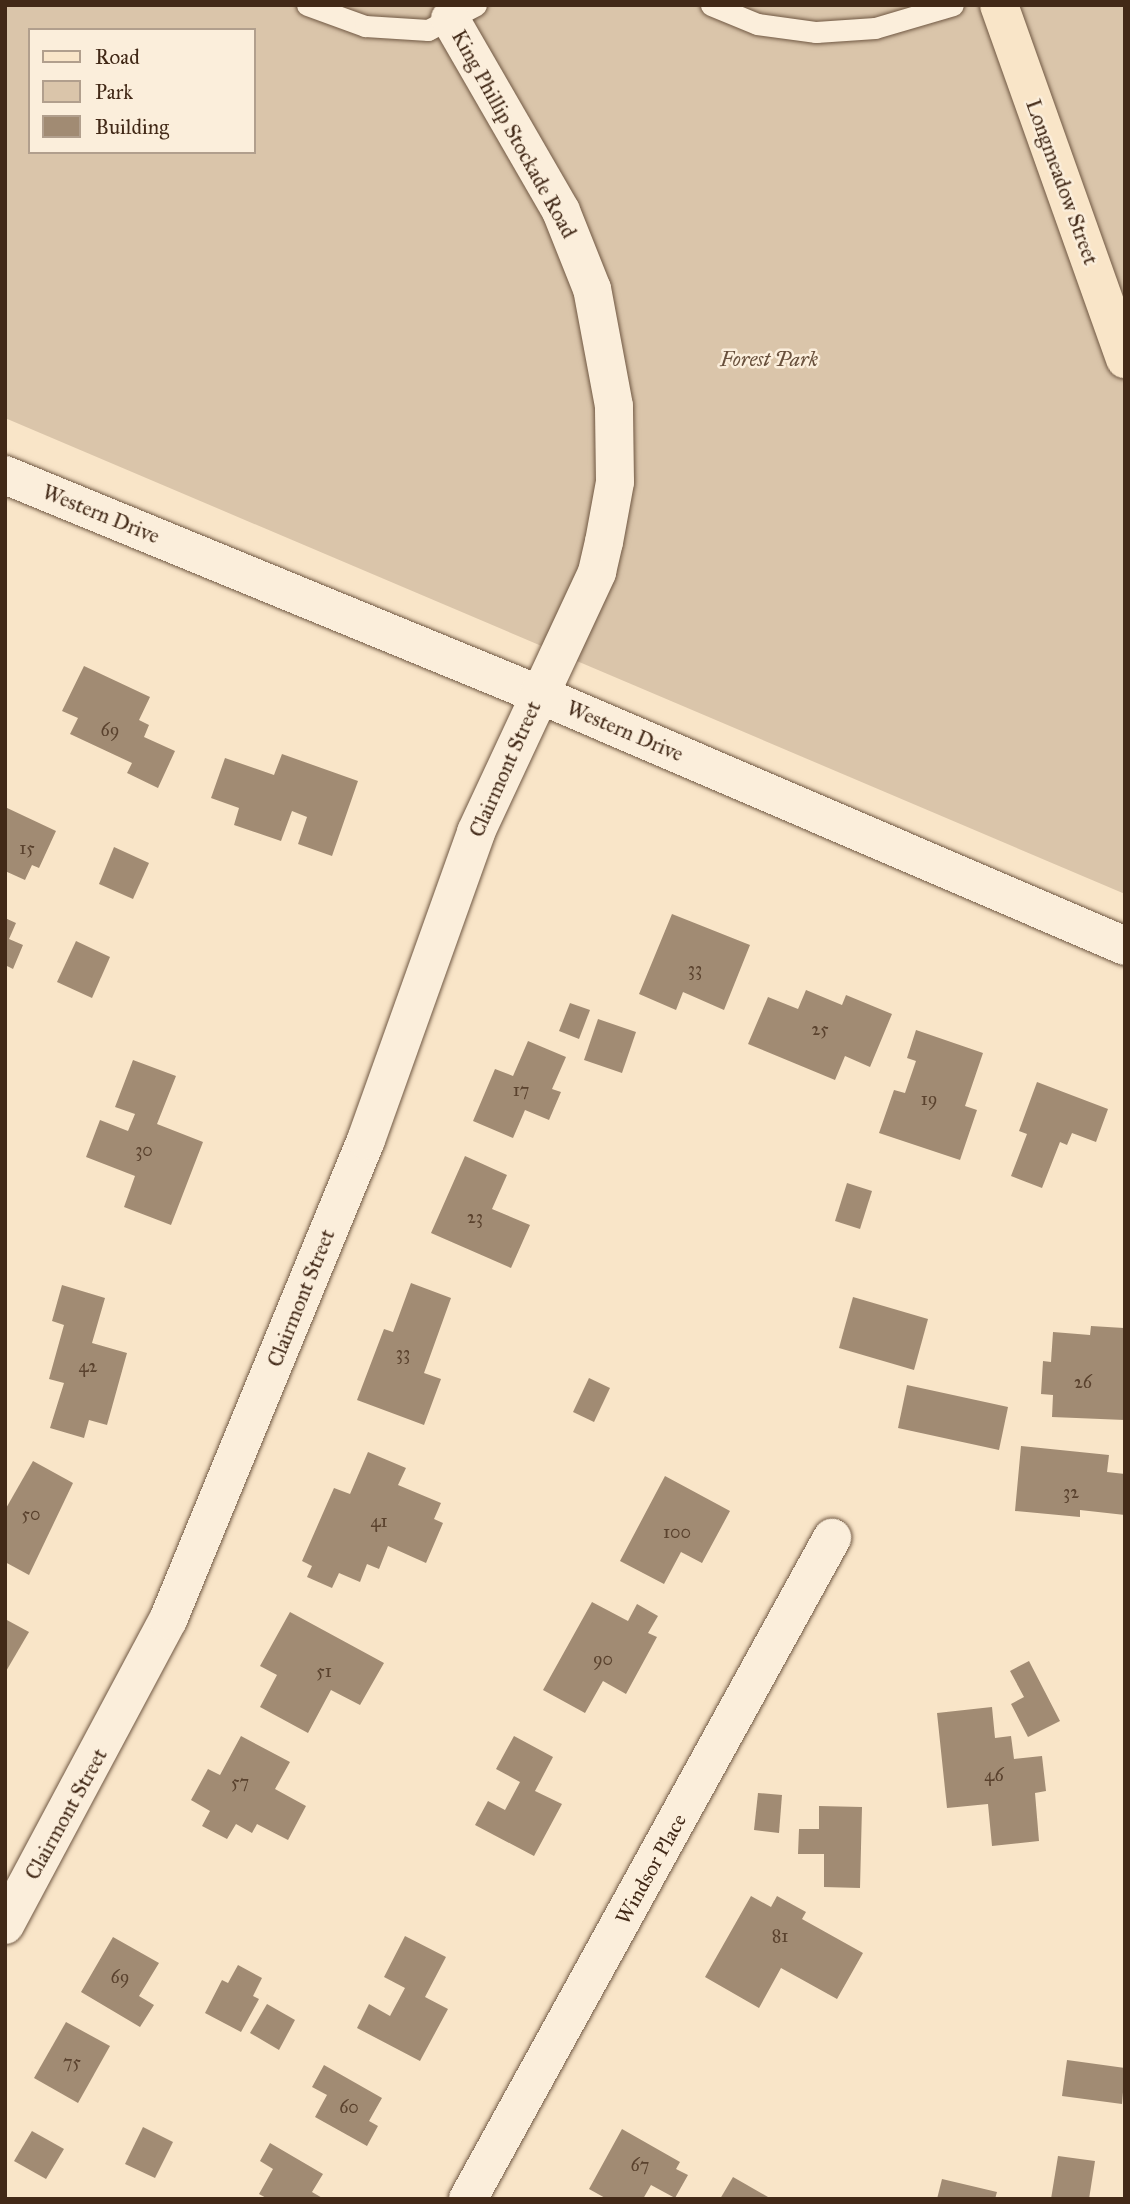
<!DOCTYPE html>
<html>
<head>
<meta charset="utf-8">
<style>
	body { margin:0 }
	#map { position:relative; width:1130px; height:2204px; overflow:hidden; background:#f9e5c8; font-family:"IM FELL Great Primer",serif }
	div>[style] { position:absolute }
	.green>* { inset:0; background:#dac5aa }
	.building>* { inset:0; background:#a18b73 }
	.roads { filter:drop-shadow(0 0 2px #705843) drop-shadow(0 0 2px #705843) }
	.lane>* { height:21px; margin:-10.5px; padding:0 10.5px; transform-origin:10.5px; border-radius:10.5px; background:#fbeedb }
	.street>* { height:38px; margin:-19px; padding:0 19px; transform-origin:19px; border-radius:19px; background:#fbeedb }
	.primary>* { height:38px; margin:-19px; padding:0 19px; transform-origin:19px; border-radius:19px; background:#f9e5c8 }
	span { translate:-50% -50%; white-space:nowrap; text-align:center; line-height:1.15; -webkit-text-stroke:5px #fbeedb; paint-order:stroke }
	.number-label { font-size:18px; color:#5a422e }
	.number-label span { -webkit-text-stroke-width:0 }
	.street-label { font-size:21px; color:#422917 }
	.park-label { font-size:21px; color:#68503c; font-style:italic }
	.frame { position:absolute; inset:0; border:7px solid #422917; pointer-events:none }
	.legend { position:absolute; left:28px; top:28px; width:228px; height:126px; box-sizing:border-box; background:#fbeedb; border:2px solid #b19f8d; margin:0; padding:9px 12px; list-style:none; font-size:21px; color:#422917 }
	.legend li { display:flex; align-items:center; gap:14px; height:35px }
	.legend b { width:35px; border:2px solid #b19f8d }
</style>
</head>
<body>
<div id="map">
	<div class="green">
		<i style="clip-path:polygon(evenodd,5px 5px,1125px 5px,1125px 894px,5px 418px,5px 5px,30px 30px,254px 30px,254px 152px,30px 152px,30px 30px)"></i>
	</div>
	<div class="building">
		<i style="clip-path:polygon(84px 666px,150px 697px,139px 720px,149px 725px,144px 737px,175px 751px,158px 788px,127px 773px,132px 763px,70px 734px,78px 718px,62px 711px)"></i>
		<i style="clip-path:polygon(282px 754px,358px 781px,332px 856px,298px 844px,307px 817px,292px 811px,281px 841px,234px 825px,239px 808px,211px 798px,225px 758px,274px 775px)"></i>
		<i style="clip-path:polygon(5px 807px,56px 831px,39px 868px,32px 865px,25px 880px,5px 871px)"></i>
		<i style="clip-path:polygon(114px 847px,149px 863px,133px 899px,99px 884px)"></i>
		<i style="clip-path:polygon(672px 914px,750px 945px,724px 1010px,683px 992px,676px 1010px,639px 994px)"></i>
		<i style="clip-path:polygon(5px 918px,16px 923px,9px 939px,23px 945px,13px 969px,5px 965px)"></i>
		<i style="clip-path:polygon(76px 941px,110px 957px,92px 998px,57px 982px)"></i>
		<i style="clip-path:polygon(806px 990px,842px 1005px,846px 995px,892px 1014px,870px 1067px,845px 1056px,835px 1080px,748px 1044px,768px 997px,798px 1009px)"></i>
		<i style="clip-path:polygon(570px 1003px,590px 1010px,579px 1039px,559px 1031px)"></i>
		<i style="clip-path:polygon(598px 1019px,636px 1032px,622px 1073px,584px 1060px)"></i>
		<i style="clip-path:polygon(916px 1030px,983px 1053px,965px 1106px,977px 1110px,960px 1160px,879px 1133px,894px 1090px,905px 1093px,916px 1061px,907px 1058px)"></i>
		<i style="clip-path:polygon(528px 1041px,566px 1057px,552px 1089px,561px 1092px,549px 1120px,525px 1110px,513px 1138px,473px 1121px,495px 1069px,513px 1076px)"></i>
		<i style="clip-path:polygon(133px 1060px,176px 1076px,157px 1124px,203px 1142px,171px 1225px,124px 1207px,135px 1176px,86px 1157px,100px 1120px,128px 1131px,135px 1114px,115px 1107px)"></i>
		<i style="clip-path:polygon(1037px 1082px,1108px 1109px,1096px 1142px,1072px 1133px,1067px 1145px,1060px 1142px,1042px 1188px,1011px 1176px,1027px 1134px,1019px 1131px)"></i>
		<i style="clip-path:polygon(465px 1156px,507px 1175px,492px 1209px,530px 1225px,511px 1268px,431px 1233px)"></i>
		<i style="clip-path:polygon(847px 1183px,872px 1191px,860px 1229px,835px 1221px)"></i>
		<i style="clip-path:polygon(411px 1283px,451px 1298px,424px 1373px,441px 1379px,424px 1425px,357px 1400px,384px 1329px,393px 1332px)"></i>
		<i style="clip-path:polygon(62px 1285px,105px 1298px,92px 1343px,127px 1353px,107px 1425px,89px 1420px,84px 1438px,50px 1428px,64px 1383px,49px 1379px,64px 1325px,52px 1321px)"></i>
		<i style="clip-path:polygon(853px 1297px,928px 1319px,914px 1370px,839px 1348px)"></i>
		<i style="clip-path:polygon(1091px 1326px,1124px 1328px,1125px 1420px,1052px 1417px,1053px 1395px,1041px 1394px,1043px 1361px,1051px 1362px,1053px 1332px,1090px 1335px)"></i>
		<i style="clip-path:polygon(589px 1378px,610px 1388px,594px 1422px,573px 1412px)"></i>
		<i style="clip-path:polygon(907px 1385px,1008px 1407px,999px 1450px,898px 1428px)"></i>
		<i style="clip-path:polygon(1021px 1446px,1109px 1455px,1107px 1472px,1125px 1474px,1125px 1515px,1080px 1510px,1080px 1517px,1015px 1511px)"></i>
		<i style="clip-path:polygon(368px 1452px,406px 1468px,398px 1485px,441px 1503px,434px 1519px,443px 1523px,426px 1563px,388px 1546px,379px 1569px,367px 1564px,360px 1582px,339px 1573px,332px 1588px,307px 1577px,312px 1566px,302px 1561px,334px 1488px,350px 1494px)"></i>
		<i style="clip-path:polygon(33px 1461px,73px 1483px,29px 1575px,5px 1562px,5px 1510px)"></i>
		<i style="clip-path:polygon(665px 1476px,730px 1511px,702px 1563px,681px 1552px,664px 1584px,620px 1561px)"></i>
		<i style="clip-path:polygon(592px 1602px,628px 1621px,637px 1604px,658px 1616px,648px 1633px,657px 1637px,626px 1694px,603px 1681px,585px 1713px,543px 1690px)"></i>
		<i style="clip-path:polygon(290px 1612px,384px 1663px,360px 1705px,331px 1690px,308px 1733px,260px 1707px,277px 1675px,260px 1666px)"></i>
		<i style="clip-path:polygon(5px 1619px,29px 1632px,5px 1673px)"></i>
		<i style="clip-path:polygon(1029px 1661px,1060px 1721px,1028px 1737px,1011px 1704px,1024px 1697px,1010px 1671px)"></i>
		<i style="clip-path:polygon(992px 1707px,995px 1738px,1011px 1736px,1014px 1759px,1042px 1756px,1046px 1791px,1035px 1793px,1039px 1841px,992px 1846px,988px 1804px,947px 1808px,937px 1713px)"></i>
		<i style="clip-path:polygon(241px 1736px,290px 1762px,275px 1789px,306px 1806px,288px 1840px,257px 1824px,252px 1833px,236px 1824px,227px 1839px,202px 1826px,210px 1811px,191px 1800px,208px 1769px,220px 1775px)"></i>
		<i style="clip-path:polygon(514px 1736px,553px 1757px,535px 1791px,562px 1804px,534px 1856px,475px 1825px,488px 1801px,505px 1810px,520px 1782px,496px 1769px)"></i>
		<i style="clip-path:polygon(758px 1793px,782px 1795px,779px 1833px,754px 1830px)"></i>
		<i style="clip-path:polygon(819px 1806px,862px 1807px,860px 1888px,824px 1887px,824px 1854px,798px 1854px,799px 1829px,819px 1829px)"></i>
		<i style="clip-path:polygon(751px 1896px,771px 1907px,777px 1896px,806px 1912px,802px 1919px,863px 1953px,837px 1999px,781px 1968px,759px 2008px,705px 1977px)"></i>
		<i style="clip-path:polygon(405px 1936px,446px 1957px,425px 1997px,448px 2009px,420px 2061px,357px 2028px,369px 2004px,390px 2016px,405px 1988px,384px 1977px)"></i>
		<i style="clip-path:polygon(113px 1937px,159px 1963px,139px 1996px,154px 2005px,140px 2027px,81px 1992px)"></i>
		<i style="clip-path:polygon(238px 1965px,262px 1978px,253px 1996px,259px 1999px,241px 2032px,205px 2013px,222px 1980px,228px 1983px)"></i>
		<i style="clip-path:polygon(267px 2004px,295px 2020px,279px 2050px,250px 2033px)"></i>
		<i style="clip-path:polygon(66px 2022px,110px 2046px,78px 2103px,34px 2078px)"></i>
		<i style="clip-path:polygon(1067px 2060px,1125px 2068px,1122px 2104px,1062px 2096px)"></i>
		<i style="clip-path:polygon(324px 2065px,382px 2098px,369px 2121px,378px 2126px,367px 2146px,315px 2117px,327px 2095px,312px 2087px)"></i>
		<i style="clip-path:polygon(143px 2127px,173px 2142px,155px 2178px,125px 2164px)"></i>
		<i style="clip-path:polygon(622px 2129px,680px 2162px,676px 2169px,688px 2175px,675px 2198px,651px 2185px,643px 2199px,607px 2199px,589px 2189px)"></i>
		<i style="clip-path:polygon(32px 2131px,64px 2149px,46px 2179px,14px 2161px)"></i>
		<i style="clip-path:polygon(270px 2143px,323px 2174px,312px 2192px,324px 2199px,268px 2199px,259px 2194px,273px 2169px,260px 2161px)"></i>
		<i style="clip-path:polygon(1058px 2156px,1095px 2161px,1089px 2199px,1051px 2199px)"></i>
		<i style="clip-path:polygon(733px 2177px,768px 2197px,767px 2199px,720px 2199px)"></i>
		<i style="clip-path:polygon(942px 2179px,997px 2192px,995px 2199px,937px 2199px)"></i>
	</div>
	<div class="roads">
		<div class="lane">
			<i style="left:307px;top:5px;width:62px;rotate:19.9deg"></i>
			<i style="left:365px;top:26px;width:63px;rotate:3.6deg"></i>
			<i style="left:428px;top:30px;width:54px;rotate:-27.5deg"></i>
			<i style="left:711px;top:5px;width:50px;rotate:22.4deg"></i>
			<i style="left:757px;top:24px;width:60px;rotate:7.7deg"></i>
			<i style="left:816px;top:32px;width:59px;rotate:-3.9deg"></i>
			<i style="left:875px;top:28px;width:81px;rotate:-16.4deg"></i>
		</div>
		<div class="street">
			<i style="left:5px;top:475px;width:576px;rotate:22.34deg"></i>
			<i style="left:538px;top:694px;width:639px;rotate:23.23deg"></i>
			<i style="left:5px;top:1925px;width:346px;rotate:-61.9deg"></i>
			<i style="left:168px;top:1620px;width:519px;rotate:-67.58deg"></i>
			<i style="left:366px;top:1140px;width:327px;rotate:-70.3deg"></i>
			<i style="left:476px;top:832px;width:287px;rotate:-65deg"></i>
			<i style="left:597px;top:572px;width:31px;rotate:-77deg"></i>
			<i style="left:604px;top:542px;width:61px;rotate:-79.6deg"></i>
			<i style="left:615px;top:482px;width:76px;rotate:-90.8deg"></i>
			<i style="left:614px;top:406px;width:119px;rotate:-100.6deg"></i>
			<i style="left:592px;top:289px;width:84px;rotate:-111.7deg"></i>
			<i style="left:561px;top:211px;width:222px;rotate:-120deg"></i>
			<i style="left:468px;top:2199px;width:755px;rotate:-61.16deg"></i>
		</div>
		<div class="primary">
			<i style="left:999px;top:5px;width:376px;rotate:70.4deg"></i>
		</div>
	</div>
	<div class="number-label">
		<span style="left:110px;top:730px">69</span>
		<span style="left:27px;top:848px">15</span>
		<span style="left:695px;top:969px">33</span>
		<span style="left:820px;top:1029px">25</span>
		<span style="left:521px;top:1090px">17</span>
		<span style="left:929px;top:1099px">19</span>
		<span style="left:144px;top:1150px">30</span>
		<span style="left:475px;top:1217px">23</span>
		<span style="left:403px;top:1353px">33</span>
		<span style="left:88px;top:1366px">42</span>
		<span style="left:1083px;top:1382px">26</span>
		<span style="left:1071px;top:1492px">32</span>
		<span style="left:31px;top:1514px">50</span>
		<span style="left:379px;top:1521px">41</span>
		<span style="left:677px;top:1532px">100</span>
		<span style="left:603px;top:1659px">90</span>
		<span style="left:324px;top:1671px">51</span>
		<span style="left:994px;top:1775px">46</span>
		<span style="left:240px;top:1782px">57</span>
		<span style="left:780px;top:1936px">81</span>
		<span style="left:120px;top:1977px">69</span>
		<span style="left:72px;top:2062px">75</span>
		<span style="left:349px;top:2107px">60</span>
		<span style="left:640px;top:2165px">67</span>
	</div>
	<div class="street-label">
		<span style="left:514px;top:134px;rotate:61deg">King Phillip Stockade Road</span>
		<span style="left:1062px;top:182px;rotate:70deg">Longmeadow Street</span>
		<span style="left:101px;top:514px;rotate:22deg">Western Drive</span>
		<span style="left:625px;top:731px;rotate:23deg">Western Drive</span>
		<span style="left:505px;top:769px;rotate:-66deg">Clairmont Street</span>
		<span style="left:301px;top:1298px;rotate:-68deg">Clairmont Street</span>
		<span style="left:66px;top:1814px;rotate:-61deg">Clairmont Street</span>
		<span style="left:651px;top:1869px;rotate:-61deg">Windsor Place</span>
	</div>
	<div class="park-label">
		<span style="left:769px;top:359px">Forest Park</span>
	</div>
	<div class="frame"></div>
	<ul class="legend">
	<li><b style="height:9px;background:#f9e5c8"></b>Road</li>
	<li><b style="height:19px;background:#dac5aa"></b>Park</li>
	<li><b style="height:19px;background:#a18b73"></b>Building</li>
	</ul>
</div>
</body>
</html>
